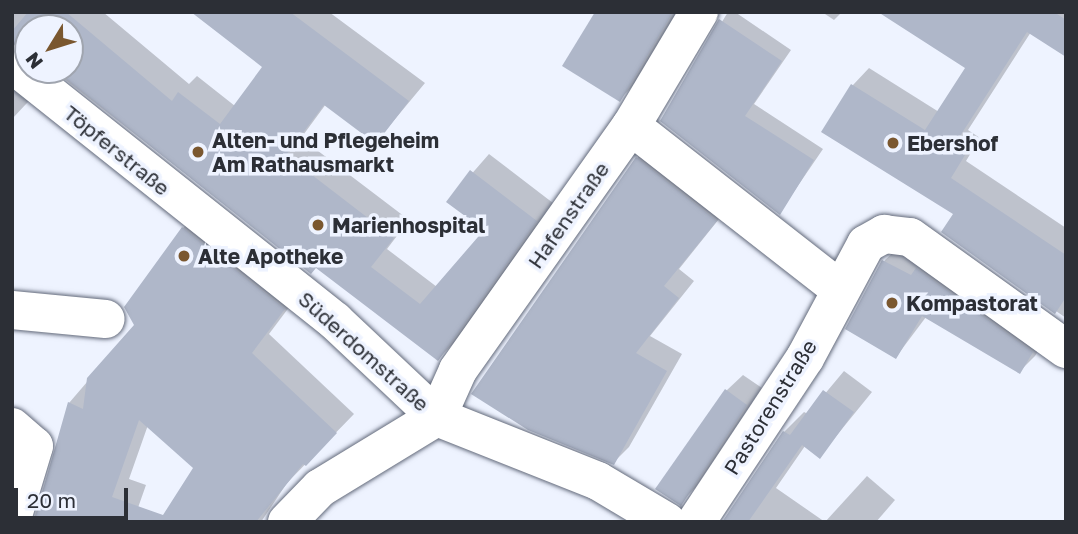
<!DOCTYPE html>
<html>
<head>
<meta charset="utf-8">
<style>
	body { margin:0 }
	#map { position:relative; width:1078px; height:534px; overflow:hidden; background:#eef3ff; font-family:"Golos Text",sans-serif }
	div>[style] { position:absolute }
	.shadow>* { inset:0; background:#0003 }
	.building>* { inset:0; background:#afb7c9 }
	.roads { filter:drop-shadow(0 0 2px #636a7b) drop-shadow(0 0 2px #636a7b) }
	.minor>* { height:38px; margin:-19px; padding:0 19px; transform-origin:19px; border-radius:19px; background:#fff }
	.dots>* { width:19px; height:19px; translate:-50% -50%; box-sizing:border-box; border:4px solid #eef3ff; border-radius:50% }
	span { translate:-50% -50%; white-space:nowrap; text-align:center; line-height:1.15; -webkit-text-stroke:7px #eef3ff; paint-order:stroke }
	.poi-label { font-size:21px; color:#2c2f36; font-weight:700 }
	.left { translate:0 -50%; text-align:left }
	.street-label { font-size:21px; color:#2c2f36 }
	.frame { position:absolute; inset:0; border:14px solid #2c2f36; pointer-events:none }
	.north { position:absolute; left:14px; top:14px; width:70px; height:70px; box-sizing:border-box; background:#eef3ff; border:2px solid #a0a5af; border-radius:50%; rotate:232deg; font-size:19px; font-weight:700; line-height:28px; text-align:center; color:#2c2f36 }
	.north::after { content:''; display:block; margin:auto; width:24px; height:32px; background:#7a572f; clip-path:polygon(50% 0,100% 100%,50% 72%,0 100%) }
	.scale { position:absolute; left:14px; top:488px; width:114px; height:32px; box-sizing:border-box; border:4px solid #2c2f36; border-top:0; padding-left:9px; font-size:21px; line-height:24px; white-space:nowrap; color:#2c2f36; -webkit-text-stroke:5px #eef3ff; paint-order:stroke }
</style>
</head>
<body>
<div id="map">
	<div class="shadow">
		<i style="clip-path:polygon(12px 12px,103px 12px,189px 84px,197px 76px,235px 106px,265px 67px,227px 12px,329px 12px,425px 83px,376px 142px,326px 104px,301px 138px,409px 220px,387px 249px,437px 287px,486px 230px,448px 201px,489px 154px,553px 203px,455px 342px,438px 359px,316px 267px,311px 272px,53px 70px,70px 70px,70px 28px,28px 28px,28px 51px,12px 41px)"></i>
		<i style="clip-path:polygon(597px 12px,680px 12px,635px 84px,619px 100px)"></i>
		<i style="clip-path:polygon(728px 12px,735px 12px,791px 50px,754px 104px,823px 149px,780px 212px,662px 120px)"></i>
		<i style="clip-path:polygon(822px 12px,842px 12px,834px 20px)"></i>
		<i style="clip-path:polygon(881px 12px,1066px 12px,1066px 55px,1031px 32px,968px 130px,980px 138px,966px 161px,1066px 228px,1066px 318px,943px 232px,955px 214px,823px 132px,853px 85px,869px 68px,939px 112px,968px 68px)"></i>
		<i style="clip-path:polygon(12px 58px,43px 86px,12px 119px)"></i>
		<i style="clip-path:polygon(653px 143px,731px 204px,679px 269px,694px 281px,650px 336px,682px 354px,629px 447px,613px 463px,473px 394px,637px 158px)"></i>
		<i style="clip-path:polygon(201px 210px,302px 290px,269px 334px,354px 414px,287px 483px,261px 522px,160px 522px,196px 467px,148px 425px,129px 479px,146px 485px,133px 522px,33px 522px,69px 403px,136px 325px,183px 228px)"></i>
		<i style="clip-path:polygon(901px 245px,1047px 336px,1035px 356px,1019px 372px,926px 317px,896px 357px,848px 328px,885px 260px)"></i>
		<i style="clip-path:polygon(844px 371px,872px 392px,820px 456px,805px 446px,776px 488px,825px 522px,725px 522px,784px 432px,804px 412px,808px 414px)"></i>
		<i style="clip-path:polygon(743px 375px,762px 388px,696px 487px,680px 503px,726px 391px)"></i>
		<i style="clip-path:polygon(867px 476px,895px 500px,876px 522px,825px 522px)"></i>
	</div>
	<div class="building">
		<i style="clip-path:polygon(28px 12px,66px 12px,172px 101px,178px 92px,220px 124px,262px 67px,191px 12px,290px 12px,409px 101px,376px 144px,324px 105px,286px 155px,394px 238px,371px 267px,420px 304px,484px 230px,446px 202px,470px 170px,537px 221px,438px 361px,316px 268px,311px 274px,55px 70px,70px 70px,70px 28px,28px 28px,28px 49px,12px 43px,12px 31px)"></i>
		<i style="clip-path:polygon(595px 12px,673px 12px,620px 102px,562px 66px)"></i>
		<i style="clip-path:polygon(878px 12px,1054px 12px,1066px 20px,1066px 57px,1027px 32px,953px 147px,965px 155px,951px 178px,1066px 255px,1066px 297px,1055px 314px,941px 232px,953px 214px,821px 132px,851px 84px,925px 130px,965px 68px)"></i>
		<i style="clip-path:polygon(719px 19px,782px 61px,745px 116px,814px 160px,780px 215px,660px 121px)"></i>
		<i style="clip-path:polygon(636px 157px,717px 221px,664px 286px,679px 298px,636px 353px,667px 371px,614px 465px,528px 430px,471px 394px)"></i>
		<i style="clip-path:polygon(evenodd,182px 227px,285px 309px,252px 353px,337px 433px,306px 466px,303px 464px,256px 522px,34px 522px,68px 402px,83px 409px,87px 378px,134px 325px,124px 307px,182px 227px,139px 420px,193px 468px,163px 515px,112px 497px,139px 420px)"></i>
		<i style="clip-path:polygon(882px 260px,911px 275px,916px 268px,1033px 352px,1020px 374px,922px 316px,896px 359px,845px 329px)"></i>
		<i style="clip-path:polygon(725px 389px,747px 405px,681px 506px,655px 489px)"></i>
		<i style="clip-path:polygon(823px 390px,854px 412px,820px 459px,802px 445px,748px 522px,722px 522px,783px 431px,790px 435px)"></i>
	</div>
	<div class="roads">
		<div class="minor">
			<i style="left:12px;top:64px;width:413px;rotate:38.5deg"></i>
			<i style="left:335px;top:321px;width:140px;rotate:43.3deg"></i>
			<i style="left:437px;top:417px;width:173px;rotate:21.7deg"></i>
			<i style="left:598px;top:481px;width:80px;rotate:30.7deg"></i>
			<i style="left:631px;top:126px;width:265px;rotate:38deg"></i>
			<i style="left:12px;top:310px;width:94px;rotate:5.5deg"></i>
			<i style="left:437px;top:417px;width:51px;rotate:-65.9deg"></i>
			<i style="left:458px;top:370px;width:299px;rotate:-54.7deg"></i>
			<i style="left:631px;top:126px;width:133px;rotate:-59.2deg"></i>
			<i style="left:12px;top:427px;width:29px;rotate:41deg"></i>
			<i style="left:34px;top:446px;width:76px;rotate:106.8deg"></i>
			<i style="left:287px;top:522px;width:47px;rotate:-45.9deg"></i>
			<i style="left:320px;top:488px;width:137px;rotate:-31.3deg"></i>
			<i style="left:696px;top:522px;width:197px;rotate:-56.4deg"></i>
			<i style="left:805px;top:358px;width:129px;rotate:-61.8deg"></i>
			<i style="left:866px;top:244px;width:21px;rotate:-29deg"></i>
			<i style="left:884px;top:234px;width:26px;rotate:7deg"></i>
			<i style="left:910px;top:237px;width:192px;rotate:35.7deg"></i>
		</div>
	</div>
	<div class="dots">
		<i style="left:893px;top:143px;background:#7a572f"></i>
		<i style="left:198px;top:152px;background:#7a572f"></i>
		<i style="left:318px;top:225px;background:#7a572f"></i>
		<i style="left:184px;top:256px;background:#7a572f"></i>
		<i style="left:892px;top:303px;background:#7a572f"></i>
	</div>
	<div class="poi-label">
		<span class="left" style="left:212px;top:152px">Alten- und Pflegeheim<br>Am Rathausmarkt</span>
		<span class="left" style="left:907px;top:143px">Ebershof</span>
		<span class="left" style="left:332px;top:225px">Marienhospital</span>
		<span class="left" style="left:198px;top:256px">Alte Apotheke</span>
		<span class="left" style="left:906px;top:303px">Kompastorat</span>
	</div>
	<div class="street-label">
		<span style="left:117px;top:150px;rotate:39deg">Töpferstraße</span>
		<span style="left:568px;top:215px;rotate:-55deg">Hafenstraße</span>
		<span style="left:364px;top:351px;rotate:42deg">Süderdomstraße</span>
		<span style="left:770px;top:407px;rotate:-58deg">Pastorenstraße</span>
	</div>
	<div class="frame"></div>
	<div class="north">N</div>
	<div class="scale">20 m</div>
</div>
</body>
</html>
